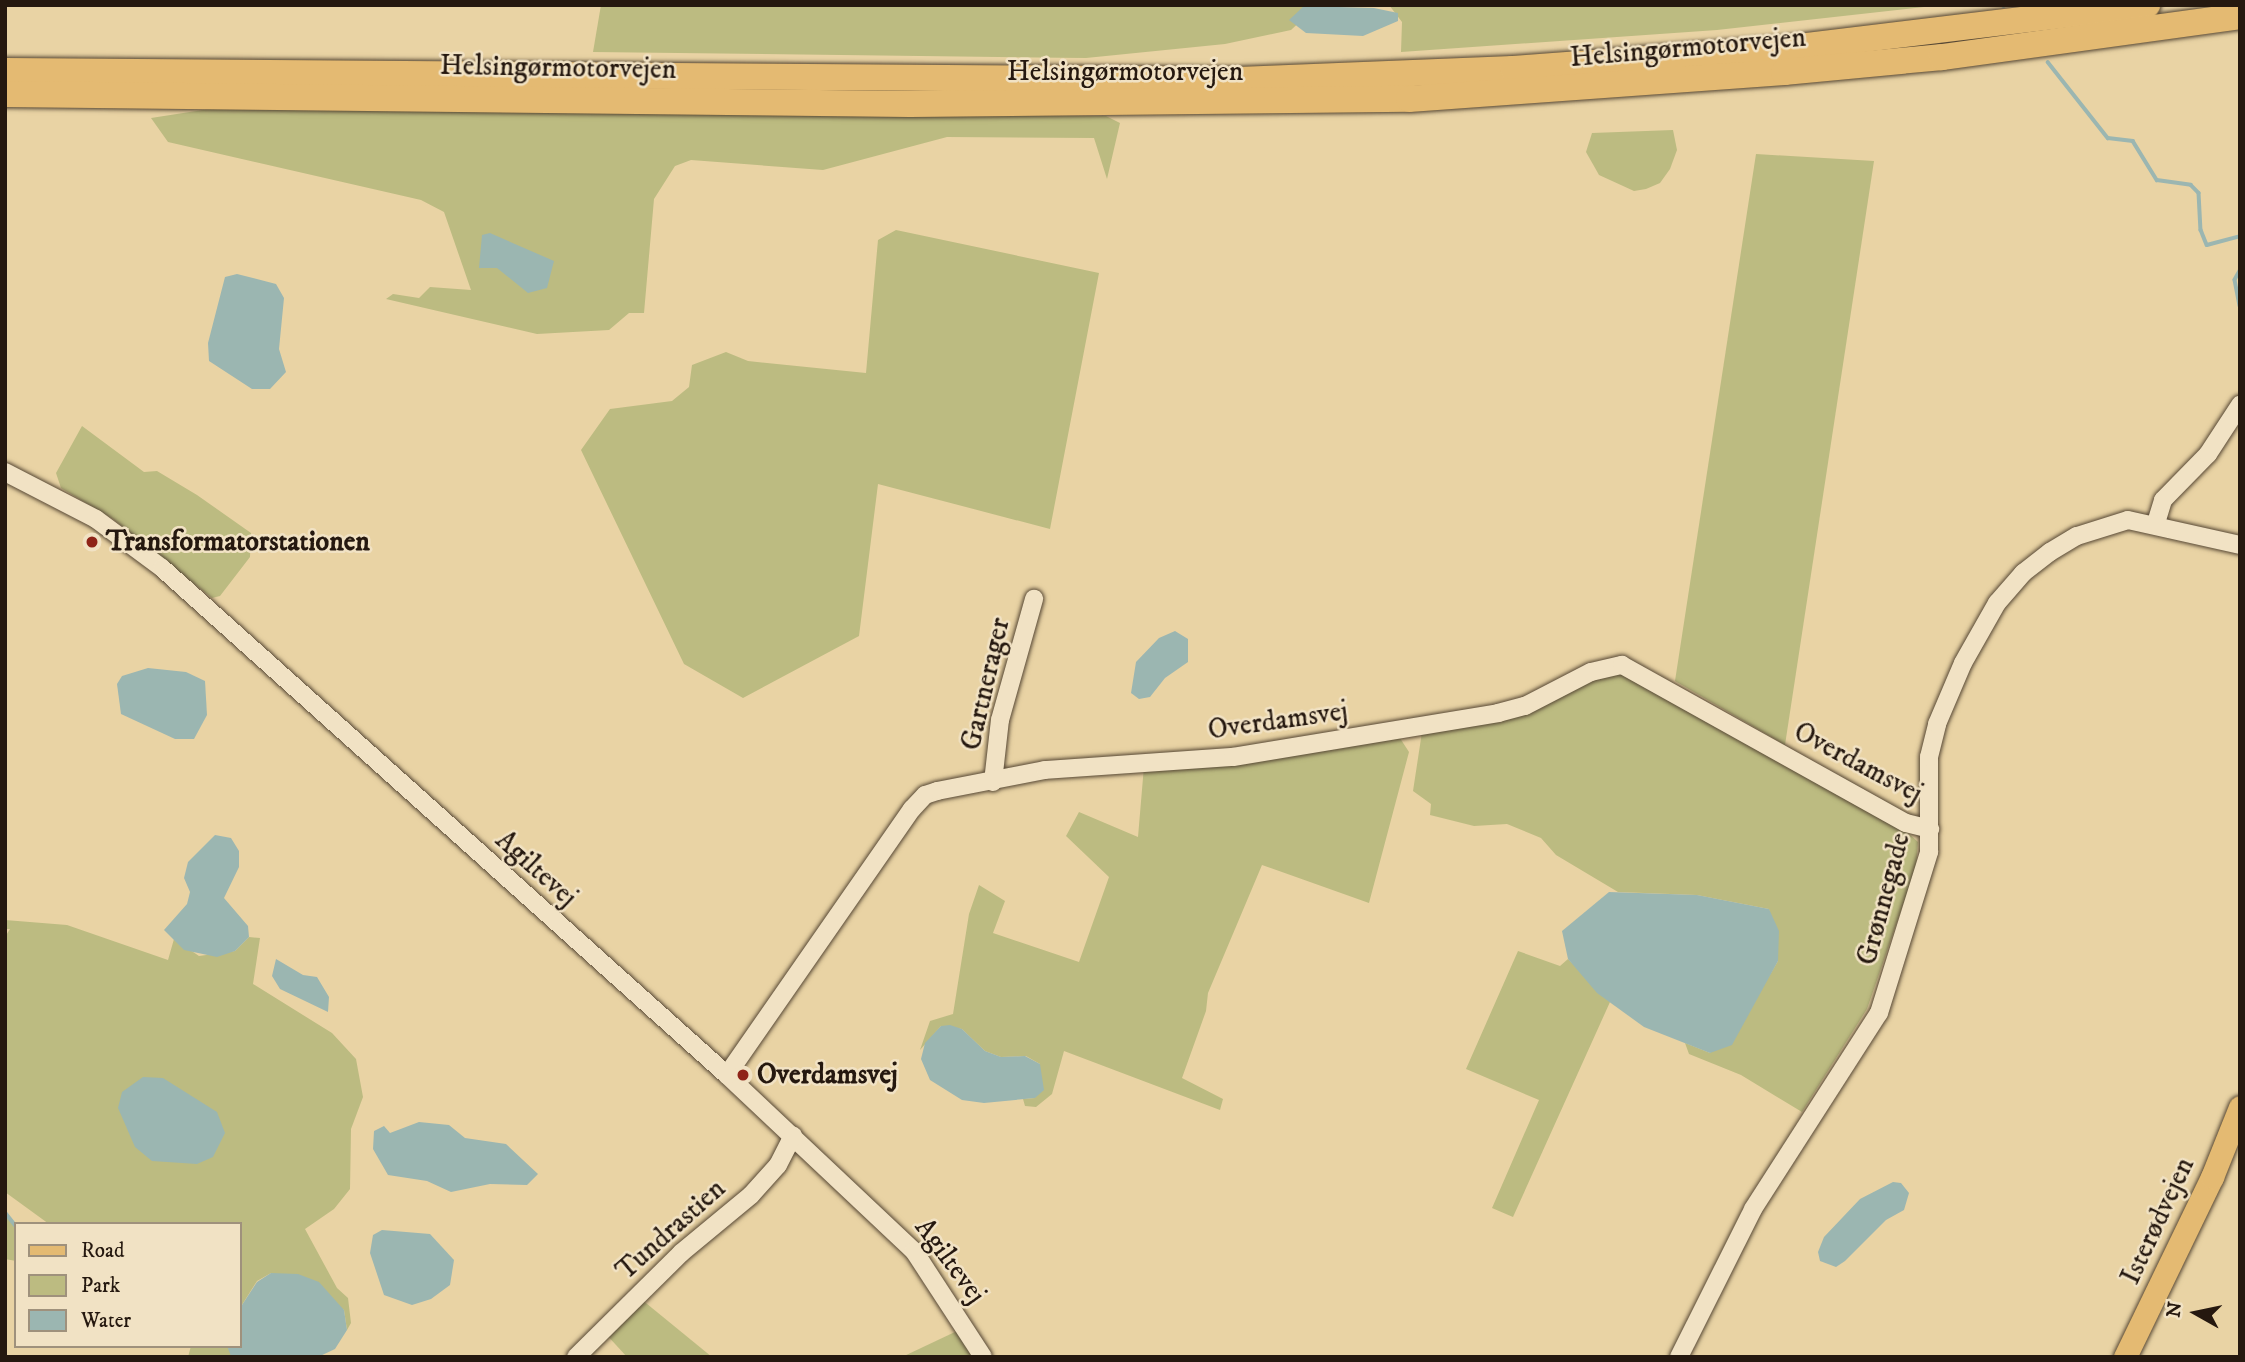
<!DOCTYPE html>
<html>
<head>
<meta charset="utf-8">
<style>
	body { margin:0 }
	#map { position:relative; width:2245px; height:1362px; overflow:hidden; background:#e9d3a4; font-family:"IM FELL DW Pica",serif }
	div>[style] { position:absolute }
	.green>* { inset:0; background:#bcbb81 }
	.water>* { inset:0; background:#9bb6b1 }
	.stream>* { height:3.5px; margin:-1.75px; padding:0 1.75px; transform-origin:1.75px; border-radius:1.75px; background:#9bb6b1 }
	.roads { filter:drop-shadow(0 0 2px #564734) drop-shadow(0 0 2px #564734) }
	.minor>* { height:18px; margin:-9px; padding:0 9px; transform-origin:9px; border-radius:9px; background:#f1e2c4 }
	.major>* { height:23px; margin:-11.5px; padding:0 11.5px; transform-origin:11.5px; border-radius:11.5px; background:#e4ba72 }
	.highway>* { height:26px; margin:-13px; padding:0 13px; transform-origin:13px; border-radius:13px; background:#e4ba72 }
	.dots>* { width:19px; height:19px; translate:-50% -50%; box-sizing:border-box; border:4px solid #f1e2c4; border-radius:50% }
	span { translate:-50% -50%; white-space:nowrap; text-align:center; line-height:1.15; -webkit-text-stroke:5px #f1e2c4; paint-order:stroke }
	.street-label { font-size:28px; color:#25180f }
	.poi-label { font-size:28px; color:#25180f; font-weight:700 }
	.left { translate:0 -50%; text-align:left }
	.frame { position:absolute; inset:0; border:7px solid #25180f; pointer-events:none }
	.legend { position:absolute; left:14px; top:1222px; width:228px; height:126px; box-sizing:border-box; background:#f1e2c4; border:2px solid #9f917c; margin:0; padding:9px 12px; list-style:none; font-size:21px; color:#25180f }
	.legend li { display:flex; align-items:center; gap:14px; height:35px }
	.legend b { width:35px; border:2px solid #9f917c }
	.north { position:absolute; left:2161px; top:1278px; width:70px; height:70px; -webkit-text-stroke:5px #f1e2c4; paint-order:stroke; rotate:279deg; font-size:19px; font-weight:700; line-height:28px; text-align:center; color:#25180f }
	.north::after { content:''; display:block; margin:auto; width:24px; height:32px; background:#25180f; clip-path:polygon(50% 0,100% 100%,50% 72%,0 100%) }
</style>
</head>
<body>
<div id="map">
	<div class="green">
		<i style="clip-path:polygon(601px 5px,1318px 5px,1291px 30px,1225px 44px,1086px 58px,593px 52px)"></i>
		<i style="clip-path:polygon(1389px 5px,1942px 5px,1717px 30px,1401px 52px,1402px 22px)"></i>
		<i style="clip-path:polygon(222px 107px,1106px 116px,1120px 123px,1107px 179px,1094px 138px,947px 137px,823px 170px,691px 160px,675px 166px,654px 199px,644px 313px,629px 313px,609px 330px,537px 334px,386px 299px,393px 294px,419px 298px,430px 287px,471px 290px,444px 212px,421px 200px,168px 142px,151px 118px)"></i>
		<i style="clip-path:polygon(1673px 130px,1677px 150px,1670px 169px,1660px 183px,1646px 189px,1634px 191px,1599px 175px,1586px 152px,1592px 133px)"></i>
		<i style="clip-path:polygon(1756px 154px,1874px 161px,1785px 745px,1675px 681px)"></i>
		<i style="clip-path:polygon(896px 230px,1099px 273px,1050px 529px,878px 484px,859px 636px,743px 698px,684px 664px,581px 450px,610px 409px,672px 401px,689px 387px,692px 365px,726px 352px,748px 361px,866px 373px,878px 240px)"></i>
		<i style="clip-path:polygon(82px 426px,144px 472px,157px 471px,197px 495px,251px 533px,250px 557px,220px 596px,212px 598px,113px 519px,61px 488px,56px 473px)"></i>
		<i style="clip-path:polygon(1619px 670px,1907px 832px,1918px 842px,1916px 867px,1867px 1009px,1802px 1112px,1741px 1075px,1689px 1054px,1685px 1043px,1710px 1053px,1757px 997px,1778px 961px,1769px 909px,1697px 895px,1618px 892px,1556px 855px,1541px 838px,1507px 824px,1474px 826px,1430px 815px,1431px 804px,1413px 791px,1422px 732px)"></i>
		<i style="clip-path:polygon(1398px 735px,1409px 752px,1369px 903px,1262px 865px,1208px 993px,1206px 1011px,1182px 1078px,1223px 1099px,1220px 1110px,1064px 1051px,1052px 1094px,1036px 1107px,1025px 1106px,1023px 1099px,1035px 1098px,1040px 1064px,1026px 1056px,1001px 1057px,985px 1051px,962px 1029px,941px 1026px,920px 1050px,930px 1021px,953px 1014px,969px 914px,979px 885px,1005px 901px,993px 933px,1079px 962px,1109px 877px,1066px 836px,1079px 812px,1138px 837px,1144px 766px)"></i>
		<i style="clip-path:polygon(5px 920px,67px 925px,168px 960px,174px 939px,199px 956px,235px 951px,249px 937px,260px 938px,253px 984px,332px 1033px,356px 1059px,363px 1097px,351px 1129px,350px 1189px,334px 1209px,305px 1229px,337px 1288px,348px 1298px,351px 1323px,347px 1330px,344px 1310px,271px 1273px,257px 1281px,240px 1308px,240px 1224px,49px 1224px,5px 1192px,5px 937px,10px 929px,5px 929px)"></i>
		<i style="clip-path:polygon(1518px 951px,1560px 966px,1568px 959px,1610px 1002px,1513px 1217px,1492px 1208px,1539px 1100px,1466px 1069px)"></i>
		<i style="clip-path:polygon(5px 1214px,16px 1227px,16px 1261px,5px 1259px)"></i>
		<i style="clip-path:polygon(641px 1299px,712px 1357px,627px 1357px,605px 1333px)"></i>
		<i style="clip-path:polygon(957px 1331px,972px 1357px,902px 1357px)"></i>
		<i style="clip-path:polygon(191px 1346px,227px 1346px,233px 1357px,188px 1357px)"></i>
	</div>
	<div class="water">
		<i style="clip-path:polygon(1304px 6px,1374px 8px,1398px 13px,1398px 21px,1363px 36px,1306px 33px,1289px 20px)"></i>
		<i style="clip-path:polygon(490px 233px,554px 261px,547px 288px,528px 293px,497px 268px,479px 268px,482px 235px)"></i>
		<i style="clip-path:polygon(237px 274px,276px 284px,284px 298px,279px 349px,286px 372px,270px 389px,252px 389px,209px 361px,208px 343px,225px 277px)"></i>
		<i style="clip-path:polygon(1175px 631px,1188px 639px,1188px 662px,1165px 678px,1150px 697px,1139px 699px,1131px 693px,1136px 662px,1159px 638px)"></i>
		<i style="clip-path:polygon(148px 668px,186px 672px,205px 681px,207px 715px,194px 739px,175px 739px,121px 714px,117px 684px,122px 676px)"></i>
		<i style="clip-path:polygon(215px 835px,231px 838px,239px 851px,239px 867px,224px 898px,248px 926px,249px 937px,235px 951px,217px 957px,184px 950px,164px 930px,187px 904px,190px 892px,184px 878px,188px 862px)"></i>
		<i style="clip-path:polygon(1609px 892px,1697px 895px,1769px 909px,1779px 931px,1778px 961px,1732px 1045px,1710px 1053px,1644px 1027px,1597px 993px,1568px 959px,1562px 931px)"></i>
		<i style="clip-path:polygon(276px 959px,303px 975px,317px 977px,329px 997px,328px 1012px,280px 989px,272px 976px)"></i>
		<i style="clip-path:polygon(950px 1025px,962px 1029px,985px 1051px,1001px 1057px,1025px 1056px,1040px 1064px,1044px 1090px,1035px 1098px,984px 1103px,962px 1100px,930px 1080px,921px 1059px,925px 1043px,941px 1026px)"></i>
		<i style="clip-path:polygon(143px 1077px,163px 1078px,217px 1112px,225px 1133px,213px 1157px,197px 1164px,152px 1161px,135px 1147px,118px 1108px,122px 1092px)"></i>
		<i style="clip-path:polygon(419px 1122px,449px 1125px,465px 1138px,506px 1144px,538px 1174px,527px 1185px,490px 1184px,451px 1192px,427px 1181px,388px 1175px,373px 1149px,374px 1131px,384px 1126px,390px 1133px)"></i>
		<i style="clip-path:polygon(1893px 1182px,1901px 1183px,1909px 1193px,1904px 1210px,1886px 1220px,1845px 1261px,1836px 1267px,1820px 1261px,1818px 1252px,1824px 1237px,1860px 1199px)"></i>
		<i style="clip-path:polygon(382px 1230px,430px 1234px,454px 1260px,450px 1285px,431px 1299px,412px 1305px,384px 1295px,370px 1253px,373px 1235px)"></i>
		<i style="clip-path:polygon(271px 1273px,298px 1274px,319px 1282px,344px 1310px,347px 1330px,335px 1349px,318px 1357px,231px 1356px,227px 1346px,240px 1346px,240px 1308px,257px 1282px)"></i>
	</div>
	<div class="stream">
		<i style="left:2004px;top:5px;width:1px;rotate:90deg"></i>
		<i style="left:2048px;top:62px;width:97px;rotate:51.7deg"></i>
		<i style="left:2108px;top:138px;width:25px;rotate:7deg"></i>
		<i style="left:2133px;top:141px;width:46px;rotate:58.4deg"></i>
		<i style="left:2157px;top:180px;width:34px;rotate:8deg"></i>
		<i style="left:2191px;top:185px;width:11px;rotate:45deg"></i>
		<i style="left:2199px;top:193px;width:37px;rotate:87deg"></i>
		<i style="left:2201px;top:230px;width:16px;rotate:68deg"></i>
		<i style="left:2207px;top:245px;width:34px;rotate:-15deg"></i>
		<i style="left:2240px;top:271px;width:10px;rotate:119deg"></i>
		<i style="left:2235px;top:280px;width:26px;rotate:79deg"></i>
		<i style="left:5px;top:1212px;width:18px;rotate:52deg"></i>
	</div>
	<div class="roads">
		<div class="minor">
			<i style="left:5px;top:472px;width:102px;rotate:27.3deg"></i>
			<i style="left:96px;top:519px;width:82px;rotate:36.6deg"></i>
			<i style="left:162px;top:568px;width:759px;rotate:41.9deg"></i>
			<i style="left:727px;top:1075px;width:257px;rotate:43.3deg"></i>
			<i style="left:914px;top:1251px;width:126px;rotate:56.9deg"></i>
			<i style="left:2156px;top:523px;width:24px;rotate:-73deg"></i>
			<i style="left:2163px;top:500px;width:64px;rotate:-45.6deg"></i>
			<i style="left:2208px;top:454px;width:59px;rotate:-56.9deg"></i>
			<i style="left:993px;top:782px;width:62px;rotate:-83.6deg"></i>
			<i style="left:1000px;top:720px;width:126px;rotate:-74.3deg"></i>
			<i style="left:727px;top:1075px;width:324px;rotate:-55.2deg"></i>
			<i style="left:912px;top:809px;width:19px;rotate:-47deg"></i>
			<i style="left:925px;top:795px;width:13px;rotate:-18deg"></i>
			<i style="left:937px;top:791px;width:110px;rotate:-11deg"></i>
			<i style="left:1045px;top:770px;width:188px;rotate:-4deg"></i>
			<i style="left:1233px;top:757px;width:269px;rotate:-9.4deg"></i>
			<i style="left:1498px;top:713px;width:28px;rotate:-15deg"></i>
			<i style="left:1525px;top:706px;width:74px;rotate:-27.3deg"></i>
			<i style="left:1591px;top:672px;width:32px;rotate:-13deg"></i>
			<i style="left:1622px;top:665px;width:325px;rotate:29.1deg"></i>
			<i style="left:1906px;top:823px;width:25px;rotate:14deg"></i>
			<i style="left:576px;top:1357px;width:148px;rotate:-44.7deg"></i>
			<i style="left:681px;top:1253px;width:91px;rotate:-39.6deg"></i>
			<i style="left:751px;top:1195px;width:40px;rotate:-48deg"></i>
			<i style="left:778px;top:1165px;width:33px;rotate:-63deg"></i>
			<i style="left:1679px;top:1357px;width:165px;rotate:-63.4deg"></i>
			<i style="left:1753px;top:1209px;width:233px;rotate:-57.3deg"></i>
			<i style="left:1879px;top:1013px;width:169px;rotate:-72.7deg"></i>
			<i style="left:1929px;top:852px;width:95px;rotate:-90deg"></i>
			<i style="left:1929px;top:757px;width:34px;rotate:-76deg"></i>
			<i style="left:1937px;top:724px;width:66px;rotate:-66.9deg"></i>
			<i style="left:1963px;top:663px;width:69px;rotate:-60.5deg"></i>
			<i style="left:1997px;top:603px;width:40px;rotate:-49deg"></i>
			<i style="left:2023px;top:573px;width:34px;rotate:-38deg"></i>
			<i style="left:2050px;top:552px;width:31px;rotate:-31deg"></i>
			<i style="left:2077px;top:536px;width:53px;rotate:-17.4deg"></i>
			<i style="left:2128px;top:520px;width:115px;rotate:12.6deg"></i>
		</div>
		<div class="major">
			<i style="left:2125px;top:1357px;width:200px;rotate:-64.2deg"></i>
			<i style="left:2212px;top:1177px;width:75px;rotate:-68.2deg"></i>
		</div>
		<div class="highway">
			<i style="left:5px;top:71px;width:1234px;rotate:0.42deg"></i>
			<i style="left:1239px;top:80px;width:274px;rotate:-2.3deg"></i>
			<i style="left:1513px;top:69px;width:269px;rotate:-4.3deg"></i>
			<i style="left:1781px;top:49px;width:369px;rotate:-6.9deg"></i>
			<i style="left:5px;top:94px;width:905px;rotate:0.63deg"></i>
			<i style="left:910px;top:104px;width:499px;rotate:-0.6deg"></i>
			<i style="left:1409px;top:99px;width:376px;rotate:-4.1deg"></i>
			<i style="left:1784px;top:72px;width:159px;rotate:-5.4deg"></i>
			<i style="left:1942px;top:57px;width:301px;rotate:-7.8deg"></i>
		</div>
	</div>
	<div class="dots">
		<i style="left:92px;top:542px;background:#8f2418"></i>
		<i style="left:743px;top:1075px;background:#8f2418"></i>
	</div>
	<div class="street-label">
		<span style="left:1688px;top:48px;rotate:-5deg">Helsingørmotorvejen</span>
		<span style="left:558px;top:68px;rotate:1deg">Helsingørmotorvejen</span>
		<span style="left:1125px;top:72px">Helsingørmotorvejen</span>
		<span style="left:986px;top:684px;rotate:-77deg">Gartnerager</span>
		<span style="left:1278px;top:721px;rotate:-8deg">Overdamsvej</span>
		<span style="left:1858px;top:763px;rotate:28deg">Overdamsvej</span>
		<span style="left:536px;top:869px;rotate:42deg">Agiltevej</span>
		<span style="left:1884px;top:899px;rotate:-75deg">Grønnegade</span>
		<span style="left:2158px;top:1221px;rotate:-65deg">Isterødvejen</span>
		<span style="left:671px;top:1230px;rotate:-42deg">Tundrastien</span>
		<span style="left:950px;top:1261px;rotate:53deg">Agiltevej</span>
	</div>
	<div class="poi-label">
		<span class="left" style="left:106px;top:542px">Transformatorstationen</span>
		<span class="left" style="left:757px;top:1075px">Overdamsvej</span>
	</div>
	<div class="frame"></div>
	<ul class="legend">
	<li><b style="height:9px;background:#e4ba72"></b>Road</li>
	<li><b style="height:19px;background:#bcbb81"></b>Park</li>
	<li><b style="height:19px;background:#9bb6b1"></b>Water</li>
	</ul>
	<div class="north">N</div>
</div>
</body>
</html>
